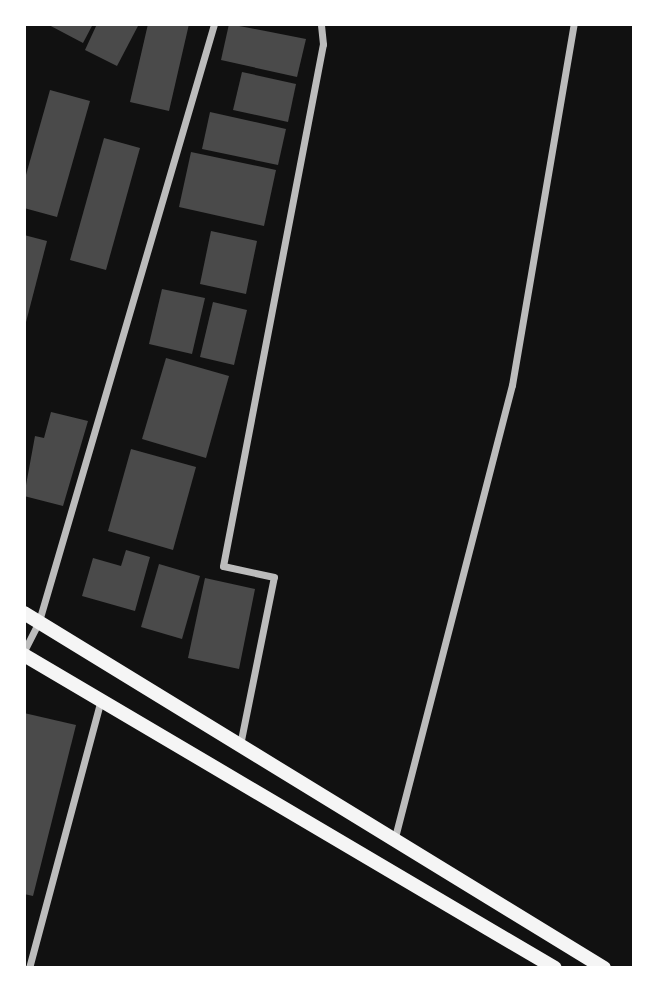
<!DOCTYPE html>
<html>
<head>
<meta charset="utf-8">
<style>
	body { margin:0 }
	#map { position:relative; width:658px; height:992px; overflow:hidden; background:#111; font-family:Barlow,sans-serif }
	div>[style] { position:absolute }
	.building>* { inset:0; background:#4a4a4a }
	.minor>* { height:7px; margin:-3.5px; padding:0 3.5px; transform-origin:3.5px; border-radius:3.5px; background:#bcbcbc }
	.secondary>* { height:14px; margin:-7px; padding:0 7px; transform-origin:7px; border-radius:7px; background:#f5f5f5 }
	span { translate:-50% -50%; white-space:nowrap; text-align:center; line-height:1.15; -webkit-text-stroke:6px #fff; paint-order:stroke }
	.frame { position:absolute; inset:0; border:26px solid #fff; pointer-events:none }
</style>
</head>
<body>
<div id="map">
	<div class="building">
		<i style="clip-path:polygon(47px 24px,93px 24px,83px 43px)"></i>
		<i style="clip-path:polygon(97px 24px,139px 24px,117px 66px,85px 50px)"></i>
		<i style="clip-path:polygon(148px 24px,189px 24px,169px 111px,130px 102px)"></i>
		<i style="clip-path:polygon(229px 24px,306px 39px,297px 77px,221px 60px)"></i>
		<i style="clip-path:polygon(242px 72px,296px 84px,288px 122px,233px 110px)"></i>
		<i style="clip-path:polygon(50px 90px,90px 101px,57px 217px,24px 208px,24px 182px)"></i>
		<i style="clip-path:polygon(210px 112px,286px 129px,278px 165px,202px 149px)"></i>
		<i style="clip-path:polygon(104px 138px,140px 148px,106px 270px,70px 260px)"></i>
		<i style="clip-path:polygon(191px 152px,276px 170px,264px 226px,179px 207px)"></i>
		<i style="clip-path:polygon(211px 231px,257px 241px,246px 294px,200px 284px)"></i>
		<i style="clip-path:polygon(24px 235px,47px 241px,25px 326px,24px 326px)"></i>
		<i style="clip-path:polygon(162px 289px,205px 298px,192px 354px,149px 344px)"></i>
		<i style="clip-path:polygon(213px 302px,247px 310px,234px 365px,200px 357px)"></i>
		<i style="clip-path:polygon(166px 358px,229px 376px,206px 458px,142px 439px)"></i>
		<i style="clip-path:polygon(51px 412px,88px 421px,63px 506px,24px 496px,35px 436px,44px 438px)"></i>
		<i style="clip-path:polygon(131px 449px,196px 467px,173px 550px,108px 531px)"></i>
		<i style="clip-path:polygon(126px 550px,150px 557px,135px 611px,82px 596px,93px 558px,121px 566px)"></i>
		<i style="clip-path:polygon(159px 564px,200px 576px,182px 639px,141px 627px)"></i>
		<i style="clip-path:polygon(205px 578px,255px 589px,239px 669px,188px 658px)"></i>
		<i style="clip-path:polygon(24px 713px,76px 725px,33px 896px,24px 894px)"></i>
	</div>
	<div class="minor">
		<i style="left:24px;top:651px;width:34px;rotate:-63deg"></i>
		<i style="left:39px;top:621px;width:622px;rotate:-73.66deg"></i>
		<i style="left:240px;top:745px;width:171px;rotate:-78.6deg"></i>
		<i style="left:274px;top:577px;width:52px;rotate:-167.8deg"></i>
		<i style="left:223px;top:566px;width:531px;rotate:-79.16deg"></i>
		<i style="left:323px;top:44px;width:20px;rotate:-96deg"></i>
		<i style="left:394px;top:841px;width:471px;rotate:-75.5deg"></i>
		<i style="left:512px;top:385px;width:366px;rotate:-80.3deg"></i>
		<i style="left:29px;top:968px;width:278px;rotate:-75deg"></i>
	</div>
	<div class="secondary">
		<i style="left:24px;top:613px;width:680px;rotate:31.47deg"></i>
		<i style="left:24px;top:655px;width:616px;rotate:30.52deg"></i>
	</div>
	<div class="frame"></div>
</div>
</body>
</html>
